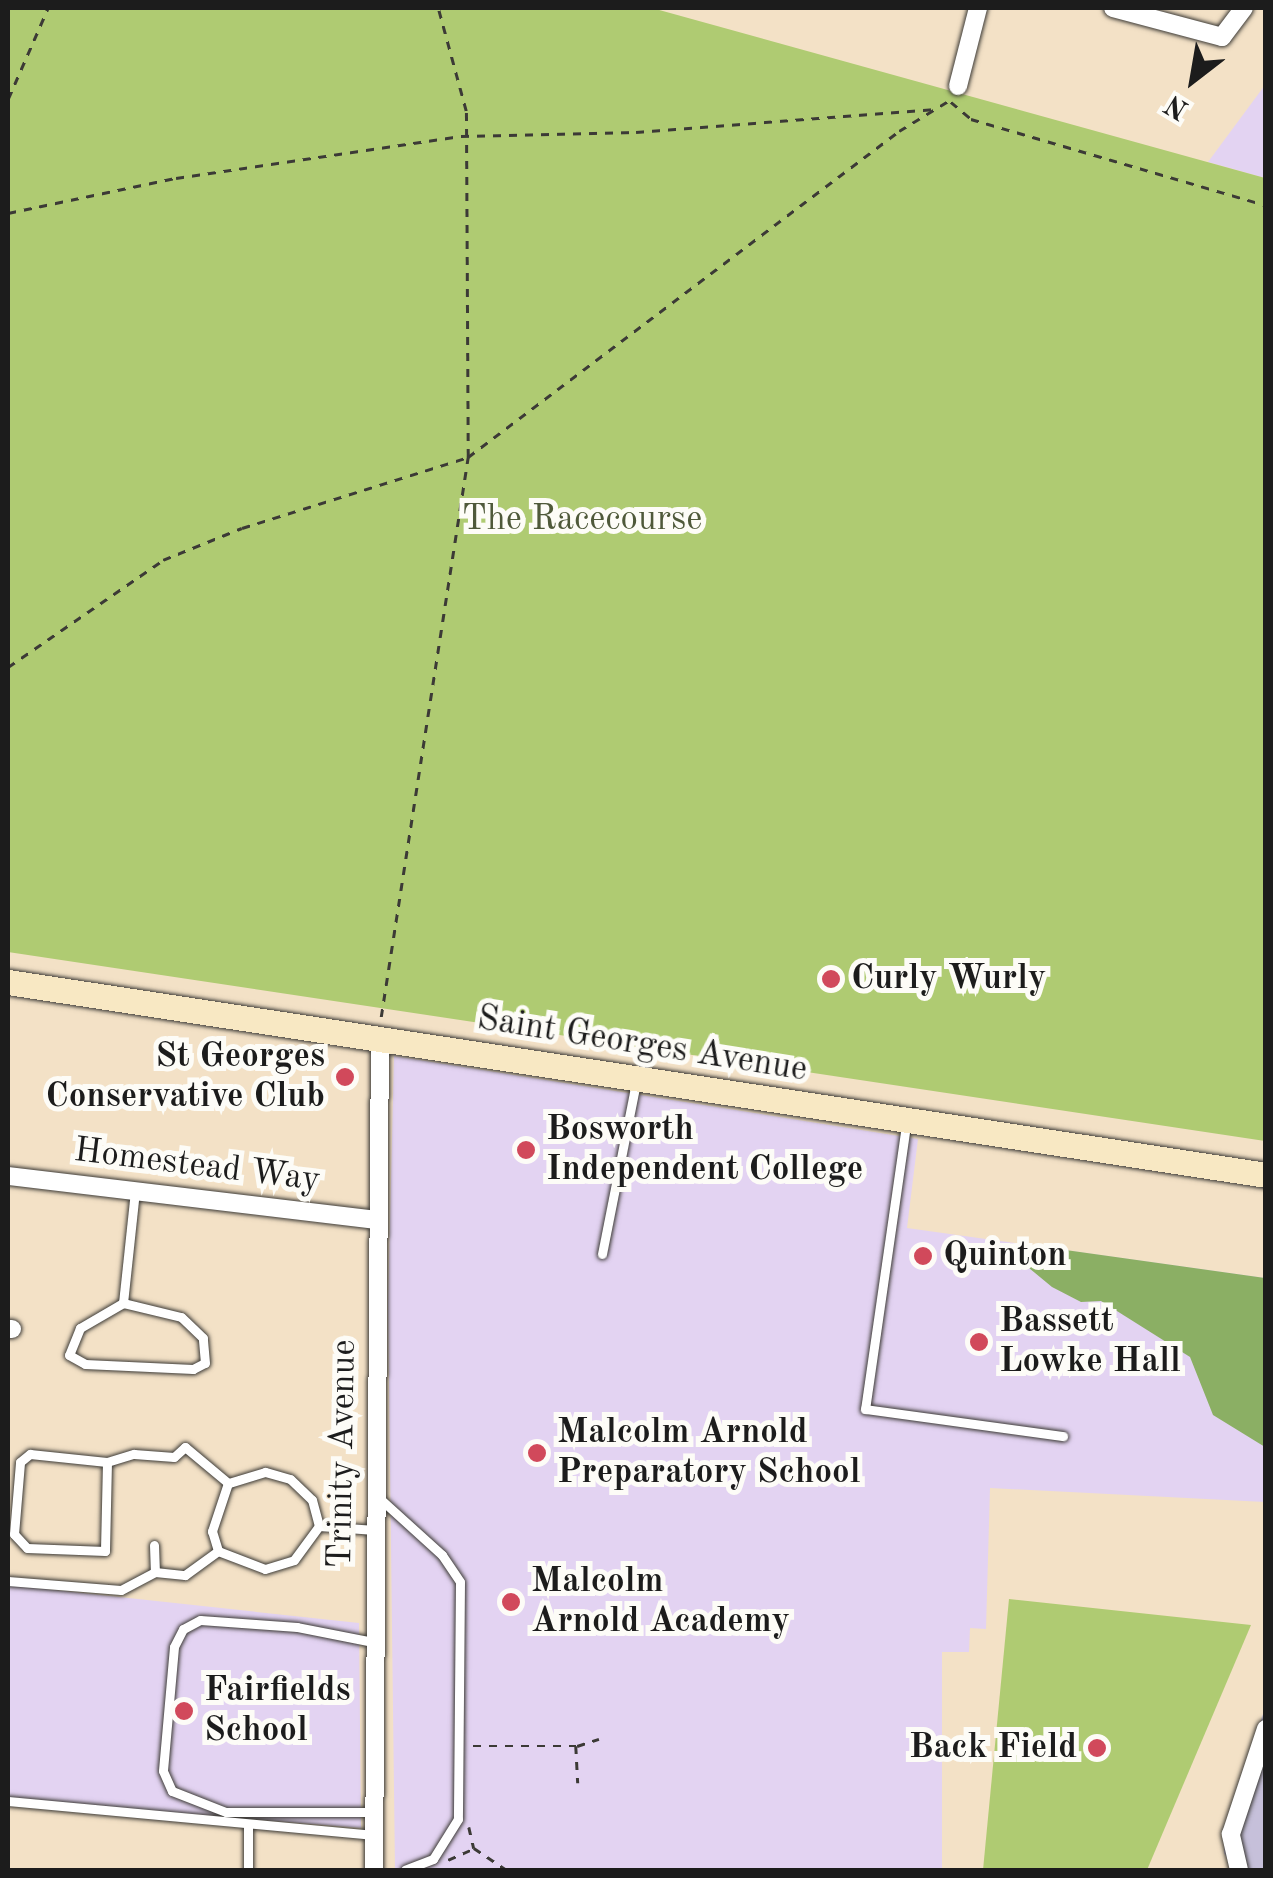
<!DOCTYPE html>
<html>
<head>
<meta charset="utf-8">
<style>
	body { margin:0 }
	#map { position:relative; width:1273px; height:1878px; overflow:hidden; background:#f3e1c6; font-family:"Old Standard TT",serif }
	div>[style] { position:absolute }
	.built>* { inset:0; background:#e3d3f2 }
	.industrial>* { inset:0; background:#c6c0da }
	.green>* { inset:0; background:#afcb72 }
	.forest>* { inset:0; background:#8baf64 }
	.path>* { height:2.5px; margin-top:-1.25px; transform-origin:0; background:repeating-linear-gradient(90deg,#3c3a36 0 8px,transparent 0 16px) }
	.roads { filter:drop-shadow(0 0 2px #3c3a36) drop-shadow(0 0 2px #3c3a36) }
	.lane>* { height:9px; margin:-4.5px; padding:0 4.5px; transform-origin:4.5px; border-radius:4.5px; background:#fff }
	.street>* { height:18px; margin:-9px; padding:0 9px; transform-origin:9px; border-radius:9px; background:#fff }
	.secondary>* { height:25px; margin:-12.5px; padding:0 12.5px; transform-origin:12.5px; border-radius:12.5px; background:#f8e8c3 }
	.dots>* { width:28px; height:28px; translate:-50% -50%; box-sizing:border-box; border:5px solid #fdfcf7; border-radius:50% }
	span { translate:-50% -50%; white-space:nowrap; text-align:center; line-height:1.15; -webkit-text-stroke:10px #fdfcf7; paint-order:stroke }
	.park-label { font-size:35px; color:#4f593a }
	.poi-label { font-size:35px; color:#1c1c1c; font-weight:700 }
	.left { translate:0 -50%; text-align:left }
	.right { translate:-100% -50%; text-align:right }
	.street-label { font-size:35px; color:#1c1c1c }
	.frame { position:absolute; inset:0; border:10px solid #1c1c1c; pointer-events:none }
	.north { position:absolute; left:1143px; top:30px; width:100px; height:100px; -webkit-text-stroke:8px #fdfcf7; paint-order:stroke; rotate:211deg; font-size:28px; font-weight:700; line-height:40px; text-align:center; color:#1c1c1c }
	.north::after { content:''; display:block; margin:auto; width:35px; height:45px; background:#1c1c1c; clip-path:polygon(50% 0,100% 100%,50% 72%,0 100%) }
</style>
</head>
<body>
<div id="map">
	<div class="built">
		<i style="clip-path:polygon(1265px 85px,1265px 178px,1208px 162px)"></i>
		<i style="clip-path:polygon(394px 1056px,918px 1139px,907px 1228px,1265px 1278px,1265px 1502px,990px 1488px,986px 1629px,970px 1628px,969px 1652px,942px 1652px,942px 1870px,395px 1870px,388px 1304px)"></i>
		<i style="clip-path:polygon(8px 1585px,359px 1623px,361px 1828px,8px 1799px)"></i>
	</div>
	<div class="industrial">
		<i style="clip-path:polygon(1265px 1708px,1265px 1870px,1235px 1870px,1224px 1853px,1225px 1829px)"></i>
	</div>
	<div class="green">
		<i style="clip-path:polygon(8px 8px,652px 8px,1265px 178px,1265px 1141px,8px 952px)"></i>
		<i style="clip-path:polygon(1009px 1599px,1251px 1625px,1147px 1870px,983px 1870px)"></i>
	</div>
	<div class="forest">
		<i style="clip-path:polygon(1030px 1245px,1265px 1278px,1265px 1447px,1213px 1415px,1190px 1357px,1101px 1301px,1081px 1302px,1052px 1287px,1029px 1268px)"></i>
	</div>
	<div class="path">
		<i style="left:8px;top:99px;width:99px;rotate:-66.3deg"></i>
		<i style="left:951px;top:102px;width:26px;rotate:40deg"></i>
		<i style="left:971px;top:119px;width:307px;rotate:16.3deg"></i>
		<i style="left:8px;top:213px;width:172px;rotate:-11.8deg"></i>
		<i style="left:176px;top:178px;width:288px;rotate:-8.4deg"></i>
		<i style="left:461px;top:136px;width:175px;rotate:-1.3deg"></i>
		<i style="left:636px;top:132px;width:301px;rotate:-4.4deg"></i>
		<i style="left:8px;top:667px;width:188px;rotate:-34.6deg"></i>
		<i style="left:163px;top:560px;width:85px;rotate:-22.1deg"></i>
		<i style="left:242px;top:528px;width:237px;rotate:-17.4deg"></i>
		<i style="left:468px;top:457px;width:346px;rotate:-90.3deg"></i>
		<i style="left:466px;top:111px;width:107px;rotate:-105.2deg"></i>
		<i style="left:381px;top:1017px;width:567px;rotate:-81.17deg"></i>
		<i style="left:468px;top:457px;width:540px;rotate:-37.1deg"></i>
		<i style="left:899px;top:131px;width:60px;rotate:-31.3deg"></i>
		<i style="left:473px;top:1746px;width:103px"></i>
		<i style="left:576px;top:1746px;width:37px;rotate:87deg"></i>
		<i style="left:577px;top:1746px;width:23px;rotate:-18deg"></i>
		<i style="left:469px;top:1827px;width:22px;rotate:77deg"></i>
		<i style="left:474px;top:1848px;width:40px;rotate:34deg"></i>
		<i style="left:448px;top:1860px;width:27px;rotate:-24deg"></i>
	</div>
	<div class="roads">
		<div class="lane">
			<i style="left:906px;top:1125px;width:287px;rotate:98.2deg"></i>
			<i style="left:865px;top:1409px;width:200px;rotate:7.8deg"></i>
			<i style="left:602px;top:1254px;width:175px;rotate:-78.8deg"></i>
			<i style="left:123px;top:1303px;width:50px;rotate:149.8deg"></i>
			<i style="left:80px;top:1328px;width:29px;rotate:112deg"></i>
			<i style="left:69px;top:1355px;width:18px;rotate:29deg"></i>
			<i style="left:85px;top:1364px;width:108px;rotate:2.7deg"></i>
			<i style="left:193px;top:1369px;width:13px;rotate:-27deg"></i>
			<i style="left:205px;top:1363px;width:25px;rotate:-95deg"></i>
			<i style="left:203px;top:1338px;width:30px;rotate:-136deg"></i>
			<i style="left:181px;top:1317px;width:60px;rotate:-166.4deg"></i>
			<i style="left:123px;top:1303px;width:114px;rotate:-83.9deg"></i>
			<i style="left:30px;top:1454px;width:77px;rotate:5.9deg"></i>
			<i style="left:107px;top:1462px;width:89px;rotate:91.3deg"></i>
			<i style="left:105px;top:1551px;width:78px;rotate:-177.8deg"></i>
			<i style="left:27px;top:1548px;width:19px;rotate:-133deg"></i>
			<i style="left:14px;top:1534px;width:72px;rotate:-85.2deg"></i>
			<i style="left:20px;top:1462px;width:13px;rotate:-39deg"></i>
			<i style="left:107px;top:1462px;width:28px;rotate:-17deg"></i>
			<i style="left:134px;top:1454px;width:40px;rotate:4.3deg"></i>
			<i style="left:174px;top:1457px;width:15px;rotate:-42deg"></i>
			<i style="left:185px;top:1447px;width:56px;rotate:39.9deg"></i>
			<i style="left:377px;top:1496px;width:88px;rotate:42.2deg"></i>
			<i style="left:442px;top:1555px;width:32px;rotate:56deg"></i>
			<i style="left:460px;top:1582px;width:237px;rotate:90.5deg"></i>
			<i style="left:458px;top:1819px;width:47px;rotate:122deg"></i>
			<i style="left:433px;top:1859px;width:30px;rotate:159deg"></i>
			<i style="left:319px;top:1526px;width:27px;rotate:-105deg"></i>
			<i style="left:312px;top:1500px;width:30px;rotate:-136deg"></i>
			<i style="left:290px;top:1479px;width:26px;rotate:-164deg"></i>
			<i style="left:265px;top:1472px;width:39px;rotate:163deg"></i>
			<i style="left:228px;top:1483px;width:51px;rotate:108.4deg"></i>
			<i style="left:212px;top:1531px;width:21px;rotate:73deg"></i>
			<i style="left:218px;top:1551px;width:50px;rotate:21deg"></i>
			<i style="left:265px;top:1569px;width:30px;rotate:-17deg"></i>
			<i style="left:294px;top:1560px;width:42px;rotate:-53.7deg"></i>
			<i style="left:319px;top:1526px;width:56px;rotate:4.1deg"></i>
			<i style="left:154px;top:1545px;width:27px;rotate:88deg"></i>
			<i style="left:8px;top:1581px;width:113px;rotate:4.6deg"></i>
			<i style="left:121px;top:1590px;width:38px;rotate:-28deg"></i>
			<i style="left:155px;top:1572px;width:30px;rotate:6deg"></i>
			<i style="left:185px;top:1575px;width:41px;rotate:-36deg"></i>
			<i style="left:373px;top:1642px;width:77px;rotate:-168.8deg"></i>
			<i style="left:297px;top:1627px;width:97px;rotate:-175.9deg"></i>
			<i style="left:200px;top:1620px;width:19px;rotate:152deg"></i>
			<i style="left:183px;top:1629px;width:20px;rotate:117deg"></i>
			<i style="left:174px;top:1647px;width:124px;rotate:95.1deg"></i>
			<i style="left:163px;top:1771px;width:22px;rotate:66deg"></i>
			<i style="left:172px;top:1791px;width:58px;rotate:21.3deg"></i>
			<i style="left:226px;top:1812px;width:148px"></i>
			<i style="left:8px;top:1801px;width:368px;rotate:5.3deg"></i>
			<i style="left:248px;top:1827px;width:43px;rotate:90deg"></i>
		</div>
		<div class="street">
			<i style="left:1113px;top:8px;width:113px;rotate:14.9deg"></i>
			<i style="left:1222px;top:37px;width:36px;rotate:-53deg"></i>
			<i style="left:958px;top:86px;width:81px;rotate:-75.6deg"></i>
			<i style="left:8px;top:1176px;width:373px;rotate:6.8deg"></i>
			<i style="left:8px;top:1329px;width:4px"></i>
			<i style="left:374px;top:1870px;width:832px;rotate:-89.59deg"></i>
			<i style="left:1239px;top:1870px;width:37px;rotate:-103deg"></i>
			<i style="left:1231px;top:1834px;width:111px;rotate:-71.6deg"></i>
		</div>
		<div class="secondary">
			<i style="left:8px;top:982px;width:1273px;rotate:8.72deg"></i>
		</div>
	</div>
	<div class="dots">
		<i style="left:831px;top:979px;background:#d1495b"></i>
		<i style="left:345px;top:1077px;background:#d1495b"></i>
		<i style="left:526px;top:1150px;background:#d1495b"></i>
		<i style="left:923px;top:1256px;background:#d1495b"></i>
		<i style="left:979px;top:1342px;background:#d1495b"></i>
		<i style="left:537px;top:1453px;background:#d1495b"></i>
		<i style="left:511px;top:1602px;background:#d1495b"></i>
		<i style="left:184px;top:1711px;background:#d1495b"></i>
		<i style="left:1097px;top:1748px;background:#d1495b"></i>
	</div>
	<div class="park-label">
		<span style="left:582px;top:520px">The Racecourse</span>
	</div>
	<div class="poi-label">
		<span class="left" style="left:851px;top:979px">Curly Wurly</span>
		<span class="right" style="left:325px;top:1077px">St Georges<br>Conservative Club</span>
		<span class="left" style="left:546px;top:1150px">Bosworth<br>Independent College</span>
		<span class="left" style="left:943px;top:1256px">Quinton</span>
		<span class="left" style="left:999px;top:1342px">Bassett<br>Lowke Hall</span>
		<span class="left" style="left:557px;top:1453px">Malcolm Arnold<br>Preparatory School</span>
		<span class="left" style="left:531px;top:1602px">Malcolm<br>Arnold Academy</span>
		<span class="left" style="left:204px;top:1711px">Fairfields<br>School</span>
		<span class="right" style="left:1077px;top:1748px">Back Field</span>
	</div>
	<div class="street-label">
		<span style="left:642px;top:1045px;rotate:9deg">Saint Georges Avenue</span>
		<span style="left:197px;top:1166px;rotate:7deg">Homestead Way</span>
		<span style="left:343px;top:1454px;rotate:-89deg">Trinity Avenue</span>
	</div>
	<div class="frame"></div>
	<div class="north">N</div>
</div>
</body>
</html>
